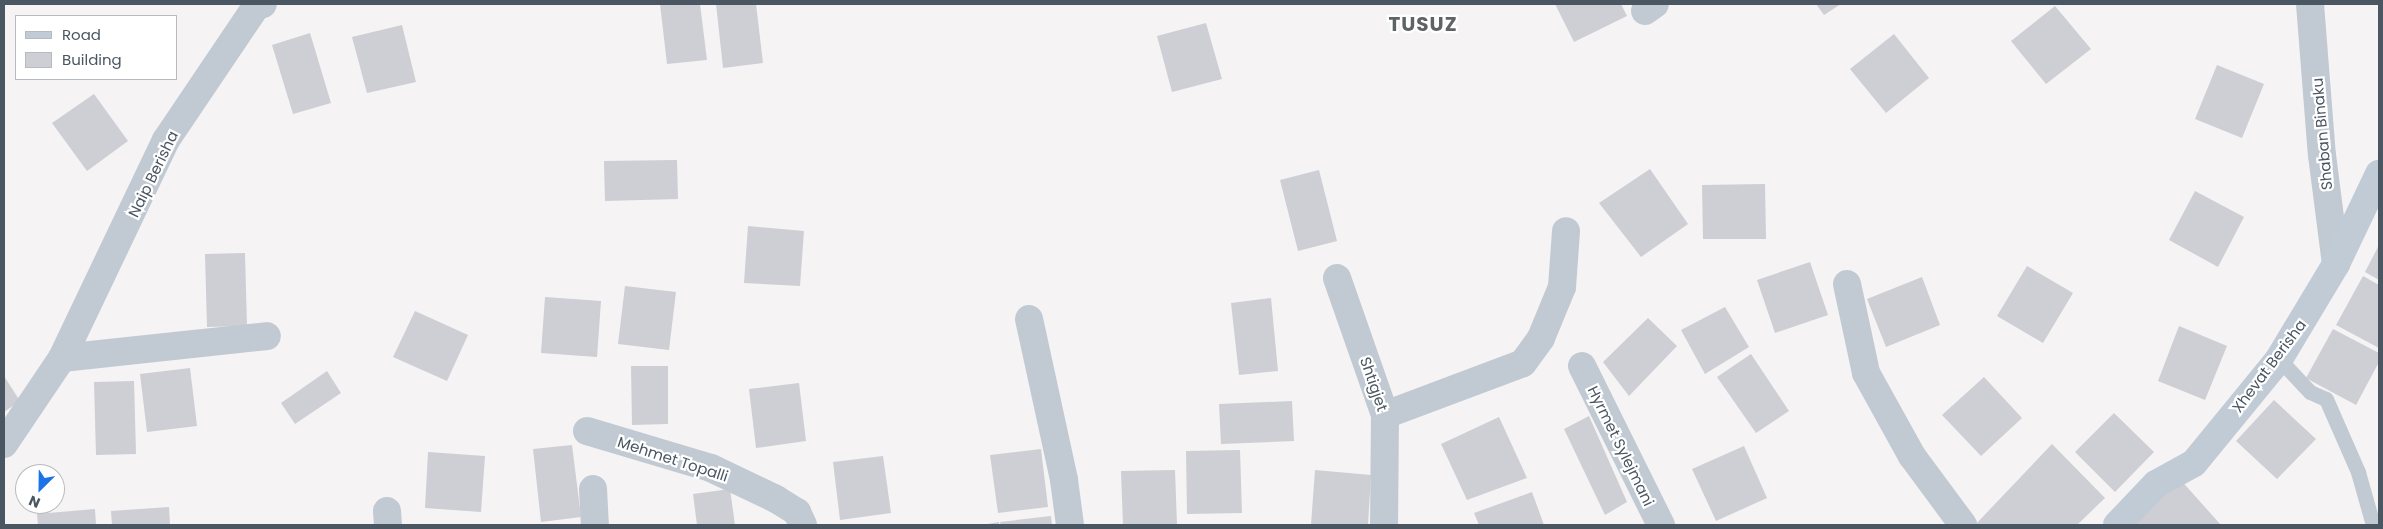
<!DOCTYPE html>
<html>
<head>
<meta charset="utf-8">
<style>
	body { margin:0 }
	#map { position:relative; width:2383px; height:529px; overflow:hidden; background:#f5f3f3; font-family:Poppins,sans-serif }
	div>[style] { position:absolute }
	.building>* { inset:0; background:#cdcfd5 }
	.lane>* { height:15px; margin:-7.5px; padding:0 7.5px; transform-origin:7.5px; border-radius:7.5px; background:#c1cad2 }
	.street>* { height:28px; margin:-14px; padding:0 14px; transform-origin:14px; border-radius:14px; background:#c1cad2 }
	.secondary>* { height:28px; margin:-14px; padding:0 14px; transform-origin:14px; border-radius:14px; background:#c1cbd6 }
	span { translate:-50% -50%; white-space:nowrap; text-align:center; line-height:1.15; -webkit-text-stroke:4.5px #fff; paint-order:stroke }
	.street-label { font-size:15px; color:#4a5661 }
	.district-label { font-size:20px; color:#5f6368; font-weight:700; letter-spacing:1px }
	.frame { position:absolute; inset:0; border:5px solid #4a5661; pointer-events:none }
	.legend { position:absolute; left:15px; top:15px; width:162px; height:65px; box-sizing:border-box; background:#fff; border:1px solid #b7bbc0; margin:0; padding:6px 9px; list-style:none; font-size:15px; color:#4a5661 }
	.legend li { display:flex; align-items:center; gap:10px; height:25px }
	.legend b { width:25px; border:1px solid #b7bbc0 }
	.north { position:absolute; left:15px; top:464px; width:50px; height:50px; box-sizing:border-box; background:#fff; border:1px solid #b7bbc0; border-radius:50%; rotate:203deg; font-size:14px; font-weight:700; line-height:20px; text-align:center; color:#4a5661 }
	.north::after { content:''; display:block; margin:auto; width:18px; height:22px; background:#1a73e8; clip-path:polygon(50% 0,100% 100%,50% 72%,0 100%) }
</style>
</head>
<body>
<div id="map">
	<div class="building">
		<i style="clip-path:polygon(660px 4px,700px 4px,707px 60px,667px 64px)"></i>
		<i style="clip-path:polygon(716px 4px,756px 4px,763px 63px,723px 68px)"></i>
		<i style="clip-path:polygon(1555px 4px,1621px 4px,1627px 16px,1574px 42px)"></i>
		<i style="clip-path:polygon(1816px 4px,1841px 4px,1824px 15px)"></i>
		<i style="clip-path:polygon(2055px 6px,2091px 49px,2046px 84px,2011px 41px)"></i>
		<i style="clip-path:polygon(1206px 23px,1222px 79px,1172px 92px,1157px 36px)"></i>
		<i style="clip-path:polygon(402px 25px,416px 82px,367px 93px,352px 37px)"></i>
		<i style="clip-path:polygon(310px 33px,331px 103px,293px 114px,272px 45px)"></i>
		<i style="clip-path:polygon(1894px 34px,1929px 78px,1886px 113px,1850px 69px)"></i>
		<i style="clip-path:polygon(2217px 65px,2264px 84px,2242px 138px,2195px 119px)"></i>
		<i style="clip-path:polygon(94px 94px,128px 141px,87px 171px,52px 123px)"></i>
		<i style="clip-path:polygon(677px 160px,678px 199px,605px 201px,604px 161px)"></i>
		<i style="clip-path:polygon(1650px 169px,1688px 224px,1641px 257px,1599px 203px)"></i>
		<i style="clip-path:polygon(1319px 170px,1337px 241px,1298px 251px,1280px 180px)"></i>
		<i style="clip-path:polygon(1765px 184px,1766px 239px,1703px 239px,1702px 185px)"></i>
		<i style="clip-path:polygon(2195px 191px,2244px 217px,2218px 267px,2169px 240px)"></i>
		<i style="clip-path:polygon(748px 226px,804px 231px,800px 286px,744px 283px)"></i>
		<i style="clip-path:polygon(2379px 245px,2379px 280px,2365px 272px)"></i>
		<i style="clip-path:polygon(245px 253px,247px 326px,207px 327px,205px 254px)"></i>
		<i style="clip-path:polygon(1810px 262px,1828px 315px,1775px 333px,1757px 280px)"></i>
		<i style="clip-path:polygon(2027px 266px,2073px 293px,2043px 343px,1997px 316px)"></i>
		<i style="clip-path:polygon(2363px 276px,2379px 285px,2379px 348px,2336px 325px)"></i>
		<i style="clip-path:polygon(1922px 277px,1940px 325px,1886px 347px,1867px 299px)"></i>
		<i style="clip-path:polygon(625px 286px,676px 292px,669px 350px,618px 344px)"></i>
		<i style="clip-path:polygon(545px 297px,601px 301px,597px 357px,541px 353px)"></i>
		<i style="clip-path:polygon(1271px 298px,1278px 371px,1239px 375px,1231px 303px)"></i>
		<i style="clip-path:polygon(1725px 307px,1749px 347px,1705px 374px,1681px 330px)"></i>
		<i style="clip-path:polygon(415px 311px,468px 335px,447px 381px,393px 357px)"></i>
		<i style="clip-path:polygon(1648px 318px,1677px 346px,1629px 396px,1603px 362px)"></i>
		<i style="clip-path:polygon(2179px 326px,2227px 346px,2205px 400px,2158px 381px)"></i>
		<i style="clip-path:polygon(2333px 329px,2379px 353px,2379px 362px,2356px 405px,2306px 378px)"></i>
		<i style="clip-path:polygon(1751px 354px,1789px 411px,1756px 433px,1717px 377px)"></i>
		<i style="clip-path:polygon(631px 366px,668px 366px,668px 424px,632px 425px)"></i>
		<i style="clip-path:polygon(190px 368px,197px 426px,147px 432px,140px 374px)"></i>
		<i style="clip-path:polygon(327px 371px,341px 393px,295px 424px,281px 403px)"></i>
		<i style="clip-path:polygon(4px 376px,20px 401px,4px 412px)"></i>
		<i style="clip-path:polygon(1984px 377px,2022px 418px,1981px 456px,1942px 415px)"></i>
		<i style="clip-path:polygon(134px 381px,136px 454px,96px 455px,94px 382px)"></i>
		<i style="clip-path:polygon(799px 383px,806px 441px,756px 448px,749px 389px)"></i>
		<i style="clip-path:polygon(2274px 400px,2316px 439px,2277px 479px,2236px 441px)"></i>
		<i style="clip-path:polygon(1292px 401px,1294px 441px,1221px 444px,1219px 404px)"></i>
		<i style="clip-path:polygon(2114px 413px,2154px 452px,2115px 492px,2075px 452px)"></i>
		<i style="clip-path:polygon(1589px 416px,1627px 502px,1605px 515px,1564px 429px)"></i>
		<i style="clip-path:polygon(1499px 417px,1527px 478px,1467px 500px,1441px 444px)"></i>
		<i style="clip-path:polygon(2052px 444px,2105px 498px,2077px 525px,1975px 525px)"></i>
		<i style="clip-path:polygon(572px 445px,581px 517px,541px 522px,533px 449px)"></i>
		<i style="clip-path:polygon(1744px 446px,1767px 498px,1716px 521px,1692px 469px)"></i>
		<i style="clip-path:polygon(1041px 449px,1048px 507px,998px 513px,990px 455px)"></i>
		<i style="clip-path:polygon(1240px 450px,1242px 513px,1187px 514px,1186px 451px)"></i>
		<i style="clip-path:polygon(428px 452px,485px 456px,481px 512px,425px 508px)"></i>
		<i style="clip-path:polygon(883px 456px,891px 513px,840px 520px,833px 462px)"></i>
		<i style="clip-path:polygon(1175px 470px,1177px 525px,1123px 525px,1121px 471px)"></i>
		<i style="clip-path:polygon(1315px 470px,1371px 475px,1368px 525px,1311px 525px)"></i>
		<i style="clip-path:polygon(2178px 477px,2221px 525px,2132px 525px)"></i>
		<i style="clip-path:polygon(730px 489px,735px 525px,697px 525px,693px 494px)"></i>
		<i style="clip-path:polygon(1532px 492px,1544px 525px,1479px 525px,1474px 513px)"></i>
		<i style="clip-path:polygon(169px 507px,170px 525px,112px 525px,111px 511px)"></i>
		<i style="clip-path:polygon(95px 509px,96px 525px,38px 525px,37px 514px)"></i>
		<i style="clip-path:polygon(1051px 516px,1052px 525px,1001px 525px,1000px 522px)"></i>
		<i style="clip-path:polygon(999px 522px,999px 525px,987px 525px,987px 524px)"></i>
	</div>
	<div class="lane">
		<i style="left:2279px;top:359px;width:45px;rotate:46.8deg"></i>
		<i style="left:2310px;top:392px;width:17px;rotate:24deg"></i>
		<i style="left:2326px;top:399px;width:80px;rotate:66.3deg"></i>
		<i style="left:2358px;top:472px;width:55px;rotate:74.2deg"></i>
	</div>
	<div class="street">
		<i style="left:2310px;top:4px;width:151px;rotate:85.5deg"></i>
		<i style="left:2322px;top:155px;width:110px;rotate:82.7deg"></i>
		<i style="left:1645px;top:11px;width:12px;rotate:-35deg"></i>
		<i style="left:1337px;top:278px;width:145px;rotate:70.7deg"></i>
		<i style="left:1385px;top:415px;width:110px;rotate:90.5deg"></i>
		<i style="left:1847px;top:284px;width:91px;rotate:77.9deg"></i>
		<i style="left:1866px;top:373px;width:95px;rotate:61deg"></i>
		<i style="left:1912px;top:456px;width:86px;rotate:53.5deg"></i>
		<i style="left:1029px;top:319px;width:165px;rotate:77.7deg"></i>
		<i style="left:1064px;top:480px;width:45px;rotate:82.4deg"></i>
		<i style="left:62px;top:358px;width:242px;rotate:-64.5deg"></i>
		<i style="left:166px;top:140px;width:163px;rotate:-56deg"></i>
		<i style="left:257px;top:5px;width:6px;rotate:-9deg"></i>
		<i style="left:1582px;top:366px;width:178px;rotate:63.6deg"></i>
		<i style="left:1385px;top:415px;width:147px;rotate:-20.6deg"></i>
		<i style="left:1523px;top:363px;width:31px;rotate:-54deg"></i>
		<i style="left:1541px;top:338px;width:55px;rotate:-67.6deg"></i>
		<i style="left:1562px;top:287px;width:56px;rotate:-85.9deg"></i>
		<i style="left:587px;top:431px;width:129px;rotate:16.6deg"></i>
		<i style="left:711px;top:468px;width:72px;rotate:25.5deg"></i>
		<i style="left:776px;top:499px;width:25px;rotate:32deg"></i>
		<i style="left:797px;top:512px;width:14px;rotate:65deg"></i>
		<i style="left:4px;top:444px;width:104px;rotate:-56deg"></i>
		<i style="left:62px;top:358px;width:206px;rotate:-6.1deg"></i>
		<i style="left:593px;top:489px;width:36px;rotate:87deg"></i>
		<i style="left:387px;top:511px;width:14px;rotate:86deg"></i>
	</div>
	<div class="secondary">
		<i style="left:2117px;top:525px;width:57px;rotate:-46.4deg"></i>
		<i style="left:2156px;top:484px;width:43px;rotate:-28.9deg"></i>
		<i style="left:2194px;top:463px;width:134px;rotate:-50.7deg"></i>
		<i style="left:2279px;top:359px;width:111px;rotate:-59deg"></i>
		<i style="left:2336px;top:264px;width:100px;rotate:-64.5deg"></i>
	</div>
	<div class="street-label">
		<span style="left:2322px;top:134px;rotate:-95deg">Shaban Binaku</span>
		<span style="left:153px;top:174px;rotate:-64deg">Naip Berisha</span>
		<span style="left:2269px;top:366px;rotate:-53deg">Xhevat Berisha</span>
		<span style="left:1374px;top:384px;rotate:71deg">Shtigjet</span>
		<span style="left:1621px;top:446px;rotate:64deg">Hyrmet Sylejmani</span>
		<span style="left:673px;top:459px;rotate:18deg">Mehmet Topalli</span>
	</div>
	<div class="district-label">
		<span style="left:1423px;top:24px">TUSUZ</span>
	</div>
	<div class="frame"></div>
	<ul class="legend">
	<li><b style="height:6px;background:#c1cbd6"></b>Road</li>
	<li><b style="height:14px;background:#cdcfd5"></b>Building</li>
	</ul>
	<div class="north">N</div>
</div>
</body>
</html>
